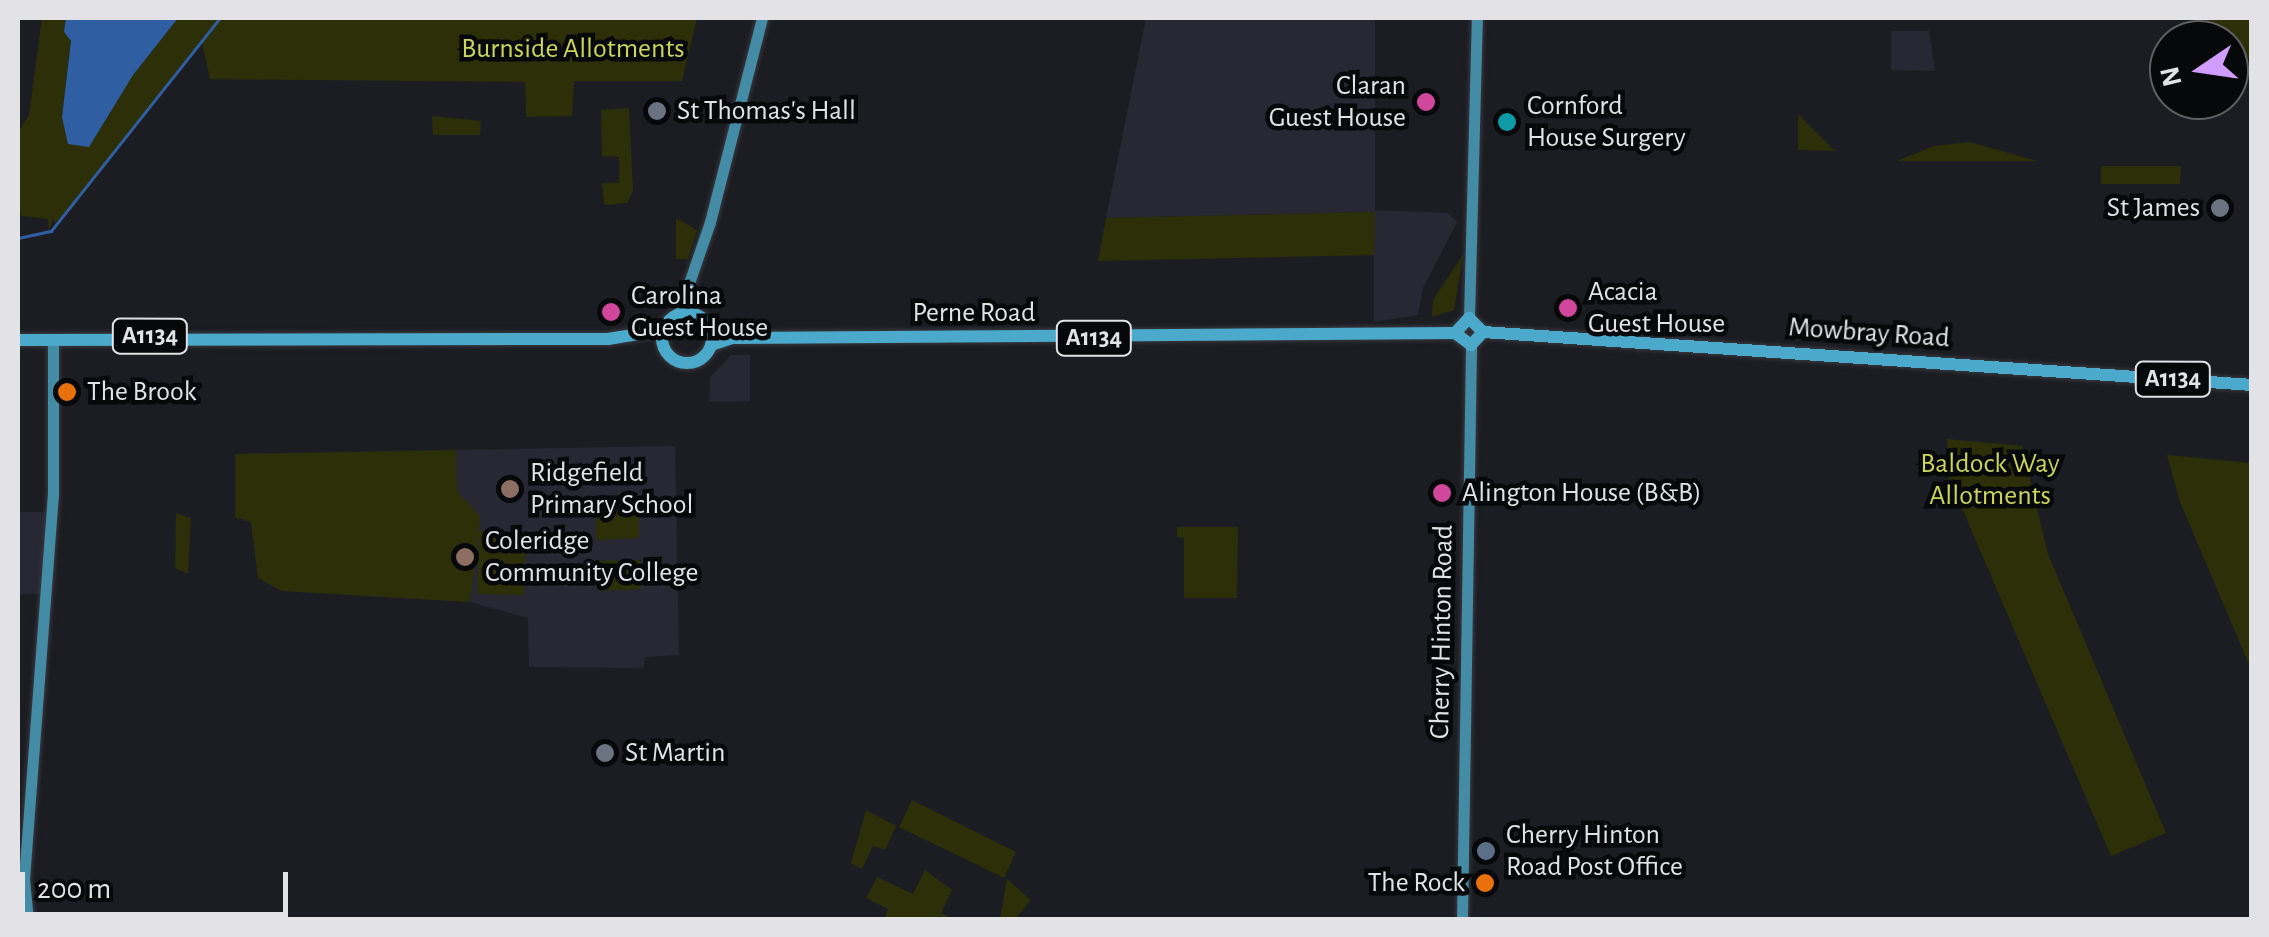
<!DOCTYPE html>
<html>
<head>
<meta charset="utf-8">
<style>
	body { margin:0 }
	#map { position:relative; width:2269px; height:937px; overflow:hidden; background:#1c1d23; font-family:"Alegreya Sans",sans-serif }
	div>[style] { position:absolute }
	.built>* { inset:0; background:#272833 }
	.green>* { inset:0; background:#2d2f08 }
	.water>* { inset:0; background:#2f5fa2 }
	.stream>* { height:2.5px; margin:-1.25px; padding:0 1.25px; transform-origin:1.25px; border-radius:1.25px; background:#2f5fa2 }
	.roads { filter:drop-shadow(0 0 2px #38393e) drop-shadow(0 0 2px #38393e) }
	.secondary>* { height:11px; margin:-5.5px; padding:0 5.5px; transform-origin:5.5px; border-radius:5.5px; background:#448ba5 }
	.primary>* { height:12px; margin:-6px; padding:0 6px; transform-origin:6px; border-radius:6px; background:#4baacb }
	.primary>.ring { margin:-6px; padding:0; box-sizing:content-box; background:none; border:12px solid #4baacb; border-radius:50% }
	.dots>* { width:28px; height:28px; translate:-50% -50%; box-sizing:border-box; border:5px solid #07080a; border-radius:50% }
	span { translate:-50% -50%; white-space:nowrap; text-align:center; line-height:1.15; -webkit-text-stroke:9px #07080a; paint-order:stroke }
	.shield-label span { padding:2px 8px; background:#07080a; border:2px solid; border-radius:8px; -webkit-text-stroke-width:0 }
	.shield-label { font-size:25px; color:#e2e2e7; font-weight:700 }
	.park-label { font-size:28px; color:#cbd557 }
	.poi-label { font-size:28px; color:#e2e2e7 }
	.right { translate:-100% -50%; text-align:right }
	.left { translate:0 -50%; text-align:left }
	.street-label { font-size:28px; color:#e2e2e7 }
	.frame { position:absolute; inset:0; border:20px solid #e2e2e7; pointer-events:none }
	.north { position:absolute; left:2149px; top:20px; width:100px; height:100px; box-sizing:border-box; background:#07080a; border:2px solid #5f5f62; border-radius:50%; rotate:257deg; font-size:28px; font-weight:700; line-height:40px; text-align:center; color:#e2e2e7 }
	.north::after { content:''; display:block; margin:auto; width:35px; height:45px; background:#d09dff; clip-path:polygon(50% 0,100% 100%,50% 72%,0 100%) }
	.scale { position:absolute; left:20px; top:872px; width:268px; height:45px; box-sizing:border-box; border:5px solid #e2e2e7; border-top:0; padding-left:12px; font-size:30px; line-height:35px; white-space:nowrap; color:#e2e2e7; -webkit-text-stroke:8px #07080a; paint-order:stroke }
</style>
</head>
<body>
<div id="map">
	<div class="built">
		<i style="clip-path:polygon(1146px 18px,1375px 18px,1375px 210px,1448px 213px,1457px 222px,1423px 288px,1418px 315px,1374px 322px,1374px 212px,1106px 218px)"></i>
		<i style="clip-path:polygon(1891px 31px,1929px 31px,1935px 71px,1891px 70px)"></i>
		<i style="clip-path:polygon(731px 355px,750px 355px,750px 401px,709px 402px,710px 378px)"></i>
		<i style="clip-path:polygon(675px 446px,679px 655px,645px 657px,643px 668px,529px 667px,528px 618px,470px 602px,282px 591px,258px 578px,251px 522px,235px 517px,235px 454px)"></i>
		<i style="clip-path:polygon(18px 512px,46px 512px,40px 594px,18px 594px)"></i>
	</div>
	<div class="green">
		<i style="clip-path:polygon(42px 18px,66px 18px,71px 41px,62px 117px,133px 74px,178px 18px,697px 18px,682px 81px,574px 81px,572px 116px,526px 117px,525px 82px,210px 79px,202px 42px,73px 207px,55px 223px,53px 218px,49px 231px,48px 219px,21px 216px,18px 200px,18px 132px,29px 115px)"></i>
		<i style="clip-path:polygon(2207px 18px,2251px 18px,2251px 57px,2229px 65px,2229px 40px,2209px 40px)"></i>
		<i style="clip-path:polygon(629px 108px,633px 191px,627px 203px,604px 205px,602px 183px,619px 183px,619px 157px,602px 156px,601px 110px)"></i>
		<i style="clip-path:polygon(1798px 114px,1835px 151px,1798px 150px)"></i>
		<i style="clip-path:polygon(432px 116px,481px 121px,480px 135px,433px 135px)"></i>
		<i style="clip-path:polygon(1970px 142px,2037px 161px,1897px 161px,1934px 146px)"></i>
		<i style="clip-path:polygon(2101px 166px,2181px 166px,2180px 184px,2101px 184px)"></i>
		<i style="clip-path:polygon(1375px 212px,1374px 255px,1098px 261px,1106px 218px)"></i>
		<i style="clip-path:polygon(676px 218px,697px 230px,688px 259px,676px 259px)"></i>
		<i style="clip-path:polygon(1463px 255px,1454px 310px,1432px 317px,1433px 300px)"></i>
		<i style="clip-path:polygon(1947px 439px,2022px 446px,2048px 554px,2166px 833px,2111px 856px,1947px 473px)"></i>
		<i style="clip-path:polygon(456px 450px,457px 491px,480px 516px,479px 531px,526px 533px,524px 595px,477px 594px,479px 535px,470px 602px,282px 591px,258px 578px,251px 522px,235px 517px,235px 454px)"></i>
		<i style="clip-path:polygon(2167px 455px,2251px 463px,2251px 669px,2180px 502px)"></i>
		<i style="clip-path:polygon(639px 509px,639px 538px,596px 540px,596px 512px)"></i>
		<i style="clip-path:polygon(176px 513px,191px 518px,188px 574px,175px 568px)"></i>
		<i style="clip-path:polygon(1177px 527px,1238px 527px,1237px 598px,1184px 598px,1184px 538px,1177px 537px)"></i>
		<i style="clip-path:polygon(640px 560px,641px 589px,598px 591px,597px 561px)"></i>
		<i style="clip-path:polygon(912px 800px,1016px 852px,1004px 878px,899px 827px)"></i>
		<i style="clip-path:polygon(866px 810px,896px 826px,885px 850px,873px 846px,862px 869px,851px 863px)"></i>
		<i style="clip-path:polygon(925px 870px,952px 890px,941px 913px,953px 919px,884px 919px,888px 909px,866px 898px,877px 877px,913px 894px)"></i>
		<i style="clip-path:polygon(1007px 879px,1031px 900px,1015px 919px,1000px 919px)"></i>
	</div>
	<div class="water">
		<i style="clip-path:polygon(66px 18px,178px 18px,133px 75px,89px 147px,68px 144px,62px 117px,71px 41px,64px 32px)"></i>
	</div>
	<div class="stream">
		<i style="left:18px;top:238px;width:34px;rotate:-12deg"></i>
		<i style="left:51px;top:231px;width:272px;rotate:-51.6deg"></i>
	</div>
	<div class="roads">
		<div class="secondary">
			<i style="left:687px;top:286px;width:27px;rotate:80deg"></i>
			<i style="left:678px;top:315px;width:98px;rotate:-71deg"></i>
			<i style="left:710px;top:222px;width:211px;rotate:-75.7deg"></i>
			<i style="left:1469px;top:318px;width:300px;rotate:-88.5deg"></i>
			<i style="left:28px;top:920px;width:41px;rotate:-95.6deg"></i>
			<i style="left:24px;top:879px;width:385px;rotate:-85.7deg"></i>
			<i style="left:53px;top:495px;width:154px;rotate:-90deg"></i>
			<i style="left:1462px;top:920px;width:575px;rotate:-89.1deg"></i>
		</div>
		<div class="primary">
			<i class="ring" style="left:662px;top:313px;width:38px;height:38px"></i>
			<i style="left:1483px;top:332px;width:771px;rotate:3.94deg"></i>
			<i style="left:1455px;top:333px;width:21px;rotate:-47deg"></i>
			<i style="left:1469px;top:318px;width:20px;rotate:45deg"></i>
			<i style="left:1455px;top:333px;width:20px;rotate:37deg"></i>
			<i style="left:1471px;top:345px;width:18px;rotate:-47deg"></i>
			<i style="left:18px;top:340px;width:590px;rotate:-0.1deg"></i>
			<i style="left:608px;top:339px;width:56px;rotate:-9.3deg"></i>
			<i style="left:711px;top:345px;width:23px;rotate:-18deg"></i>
			<i style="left:733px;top:338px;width:722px;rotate:-0.4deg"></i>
		</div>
	</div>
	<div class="dots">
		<i style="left:1426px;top:102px;background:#d1479c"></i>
		<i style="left:657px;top:111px;background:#6b7280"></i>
		<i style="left:1507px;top:122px;background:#0f9aa8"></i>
		<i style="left:2220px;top:208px;background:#6b7280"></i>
		<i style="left:1568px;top:308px;background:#d1479c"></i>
		<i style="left:611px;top:312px;background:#d1479c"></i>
		<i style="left:67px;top:392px;background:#e8710a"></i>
		<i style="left:510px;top:489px;background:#8d6e63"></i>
		<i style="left:1442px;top:493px;background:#d1479c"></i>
		<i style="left:465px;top:557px;background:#8d6e63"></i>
		<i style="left:605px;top:753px;background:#6b7280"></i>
		<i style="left:1486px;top:851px;background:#5c6f8a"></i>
		<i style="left:1485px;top:883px;background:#e8710a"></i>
	</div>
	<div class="shield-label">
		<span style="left:150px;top:336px">A1134</span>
		<span style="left:1094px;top:338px">A1134</span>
		<span style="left:2173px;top:379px">A1134</span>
	</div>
	<div class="park-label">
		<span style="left:573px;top:49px">Burnside Allotments</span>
		<span style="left:1990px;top:480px">Baldock Way<br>Allotments</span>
	</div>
	<div class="poi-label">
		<span class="right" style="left:1406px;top:102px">Claran<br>Guest House</span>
		<span class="left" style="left:1527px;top:122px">Cornford<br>House Surgery</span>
		<span class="left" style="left:677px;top:111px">St Thomas's Hall</span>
		<span class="right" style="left:2200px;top:208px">St James</span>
		<span class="left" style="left:1588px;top:308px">Acacia<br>Guest House</span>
		<span class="left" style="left:631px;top:312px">Carolina<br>Guest House</span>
		<span class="left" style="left:87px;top:392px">The Brook</span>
		<span class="left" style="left:530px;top:489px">Ridgefield<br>Primary School</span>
		<span class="left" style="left:1462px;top:493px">Alington House (B&amp;B)</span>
		<span class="left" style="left:485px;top:557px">Coleridge<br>Community College</span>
		<span class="left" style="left:625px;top:753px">St Martin</span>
		<span class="left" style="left:1506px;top:851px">Cherry Hinton<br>Road Post Office</span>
		<span class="right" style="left:1465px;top:883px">The Rock</span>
	</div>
	<div class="street-label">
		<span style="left:974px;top:313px">Perne Road</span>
		<span style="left:1869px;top:333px;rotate:4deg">Mowbray Road</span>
		<span style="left:1442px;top:632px;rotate:-89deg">Cherry Hinton Road</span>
	</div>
	<div class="frame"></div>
	<div class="north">N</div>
	<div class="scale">200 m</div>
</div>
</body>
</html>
